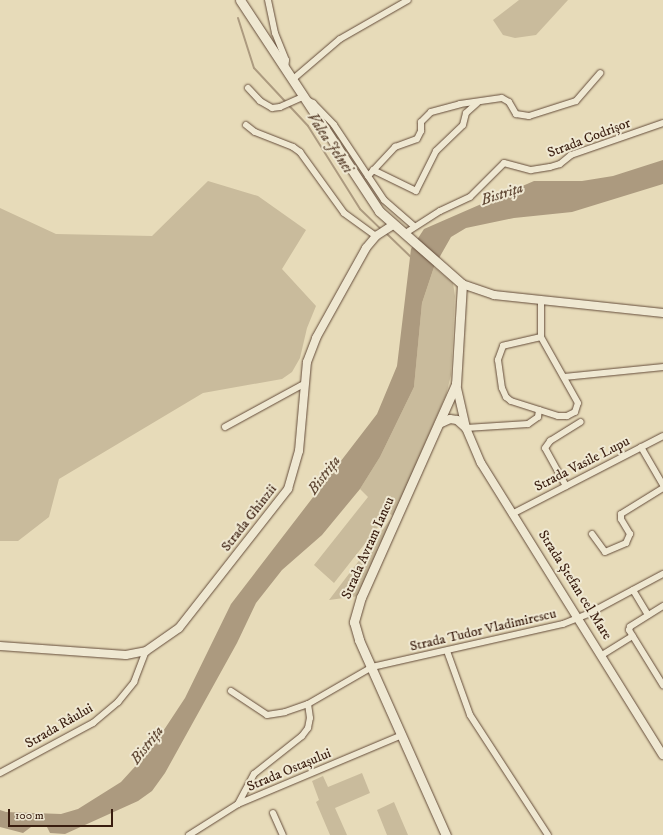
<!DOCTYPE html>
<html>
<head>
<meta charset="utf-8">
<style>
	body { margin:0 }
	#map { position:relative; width:663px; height:835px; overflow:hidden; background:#e7dbb9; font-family:"IM FELL DW Pica",serif }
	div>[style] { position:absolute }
	.green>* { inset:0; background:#c9bb9c }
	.water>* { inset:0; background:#ac9a7f }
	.stream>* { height:2px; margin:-1px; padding:0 1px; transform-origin:1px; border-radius:1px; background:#ac9a7f }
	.roads { filter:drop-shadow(0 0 1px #644c3a) drop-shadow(0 0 1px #644c3a) }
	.minor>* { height:6px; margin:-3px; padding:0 3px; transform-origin:3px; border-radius:3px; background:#efe8d2 }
	.tertiary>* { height:8px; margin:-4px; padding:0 4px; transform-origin:4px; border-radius:4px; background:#efe8d2 }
	.secondary>* { height:9px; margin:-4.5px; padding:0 4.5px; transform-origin:4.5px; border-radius:4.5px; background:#efe8d2 }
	span { translate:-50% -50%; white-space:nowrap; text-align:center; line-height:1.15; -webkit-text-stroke:4px #efe8d2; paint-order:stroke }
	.street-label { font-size:14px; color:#391d0f }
	.water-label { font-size:15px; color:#614936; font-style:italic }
	.scale { position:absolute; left:8px; top:809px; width:105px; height:18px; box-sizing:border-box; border:2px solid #391d0f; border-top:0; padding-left:5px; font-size:12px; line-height:14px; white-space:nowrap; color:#391d0f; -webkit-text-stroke:3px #efe8d2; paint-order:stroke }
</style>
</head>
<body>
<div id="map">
	<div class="green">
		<i style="clip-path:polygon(519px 0,568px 0,536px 35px,515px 38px,503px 35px,493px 20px)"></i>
		<i style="clip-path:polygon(208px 181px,258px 196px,306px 230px,282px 269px,316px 306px,307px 328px,300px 358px,292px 372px,282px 379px,203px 393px,59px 479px,49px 517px,18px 541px,0 541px,0 208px,56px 234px,152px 236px)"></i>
		<i style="clip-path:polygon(434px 267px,453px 283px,455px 296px,451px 375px,446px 395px,359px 596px,329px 600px,393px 516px,389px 513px,334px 583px,314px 565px,368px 497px,360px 489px,380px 457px,414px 387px,422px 303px)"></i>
		<i style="clip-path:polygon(362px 773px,370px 793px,335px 808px,347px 835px,330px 835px,316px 802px,319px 800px,312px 781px,323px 776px,328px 787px)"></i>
		<i style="clip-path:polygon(394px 802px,402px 821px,408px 835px,387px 835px,377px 810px)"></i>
	</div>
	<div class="water">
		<i style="clip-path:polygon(663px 160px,663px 184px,572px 212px,514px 218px,466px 228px,451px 237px,434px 267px,422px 303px,414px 387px,380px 457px,360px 489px,322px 535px,282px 570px,256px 603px,237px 643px,165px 773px,152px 791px,138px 801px,65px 834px,50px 833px,46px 825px,31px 827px,23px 833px,0 827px,0 810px,6px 812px,61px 814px,78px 809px,121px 782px,152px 748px,185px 698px,231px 604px,377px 414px,397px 366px,411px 249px,424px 229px,534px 181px,582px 181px,613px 176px)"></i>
	</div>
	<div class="stream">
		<i style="left:238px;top:18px;width:52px;rotate:72.3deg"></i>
		<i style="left:254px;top:68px;width:79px;rotate:47deg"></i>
		<i style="left:308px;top:126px;width:98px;rotate:57.9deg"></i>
		<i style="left:360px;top:209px;width:29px;rotate:44deg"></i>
		<i style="left:386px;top:233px;width:36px;rotate:44deg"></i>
	</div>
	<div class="roads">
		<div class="minor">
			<i style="left:268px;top:0;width:34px;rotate:78deg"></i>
			<i style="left:275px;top:33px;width:29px;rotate:68deg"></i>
			<i style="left:286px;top:60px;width:9px;rotate:96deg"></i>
			<i style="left:292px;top:80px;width:63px;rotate:-40.5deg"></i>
			<i style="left:340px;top:39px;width:78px;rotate:-29.8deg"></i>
			<i style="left:248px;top:88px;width:18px;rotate:47deg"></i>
			<i style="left:260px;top:101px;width:14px;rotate:30deg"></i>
			<i style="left:272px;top:108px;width:8px;rotate:-7deg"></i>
			<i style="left:280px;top:107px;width:24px;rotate:-24deg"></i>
			<i style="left:302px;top:97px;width:13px;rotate:29deg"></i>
			<i style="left:313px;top:103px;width:30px;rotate:46deg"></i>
			<i style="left:334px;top:125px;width:90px;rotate:56.3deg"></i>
			<i style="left:384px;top:200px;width:40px;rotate:41deg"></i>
			<i style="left:246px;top:125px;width:11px;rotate:38deg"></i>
			<i style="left:255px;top:132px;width:41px;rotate:21.5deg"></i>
			<i style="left:293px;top:147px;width:9px;rotate:36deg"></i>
			<i style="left:300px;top:152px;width:75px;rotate:54.2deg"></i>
			<i style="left:344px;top:213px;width:39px;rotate:36deg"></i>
			<i style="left:373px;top:170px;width:48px;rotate:26deg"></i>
			<i style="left:416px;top:191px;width:45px;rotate:-63.4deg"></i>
			<i style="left:436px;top:151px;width:37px;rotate:-44deg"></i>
			<i style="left:463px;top:125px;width:12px;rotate:-76deg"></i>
			<i style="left:466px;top:113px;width:15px;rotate:-42deg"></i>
			<i style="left:368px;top:176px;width:40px;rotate:-47deg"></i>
			<i style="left:395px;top:147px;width:23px;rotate:-20deg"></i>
			<i style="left:417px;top:139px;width:9px;rotate:-63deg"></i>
			<i style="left:421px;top:131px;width:9px;rotate:-90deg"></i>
			<i style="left:421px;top:122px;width:14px;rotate:-45deg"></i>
			<i style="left:431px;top:112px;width:30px;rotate:-15deg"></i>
			<i style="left:460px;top:104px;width:42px;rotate:-8.1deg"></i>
			<i style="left:502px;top:98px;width:8px;rotate:30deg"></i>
			<i style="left:509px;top:102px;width:14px;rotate:60deg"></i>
			<i style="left:516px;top:114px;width:13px;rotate:9deg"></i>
			<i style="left:529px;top:116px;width:49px;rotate:-17.7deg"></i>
			<i style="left:576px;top:101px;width:37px;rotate:-49deg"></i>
			<i style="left:404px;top:234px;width:43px;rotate:-32.6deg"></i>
			<i style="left:440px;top:211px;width:33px;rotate:-25deg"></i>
			<i style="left:470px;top:197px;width:48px;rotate:-45deg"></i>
			<i style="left:504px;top:163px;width:28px;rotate:15deg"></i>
			<i style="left:531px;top:170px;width:19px;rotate:-9deg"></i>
			<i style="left:550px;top:167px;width:10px;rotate:-17deg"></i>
			<i style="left:560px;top:164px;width:14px;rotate:-39deg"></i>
			<i style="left:571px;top:155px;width:97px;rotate:-19.2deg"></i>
			<i style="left:541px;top:337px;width:39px;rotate:167deg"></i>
			<i style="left:503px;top:346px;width:15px;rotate:110deg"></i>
			<i style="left:498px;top:360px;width:28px;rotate:82deg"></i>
			<i style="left:502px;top:388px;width:10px;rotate:66deg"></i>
			<i style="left:506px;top:397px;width:6px;rotate:39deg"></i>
			<i style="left:511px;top:401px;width:49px;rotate:17.7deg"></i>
			<i style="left:558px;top:416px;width:9px"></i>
			<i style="left:567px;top:416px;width:9px;rotate:-27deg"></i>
			<i style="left:575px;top:412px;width:9px;rotate:-72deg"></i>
			<i style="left:578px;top:403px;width:76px;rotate:-119.3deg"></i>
			<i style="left:541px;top:337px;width:37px;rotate:-90deg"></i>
			<i style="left:564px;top:377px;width:100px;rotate:-5.8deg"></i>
			<i style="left:225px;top:427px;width:90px;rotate:-28.6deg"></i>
			<i style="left:466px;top:428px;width:62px;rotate:-3.7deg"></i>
			<i style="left:528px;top:424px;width:12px;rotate:-35deg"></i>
			<i style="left:538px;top:417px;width:7px;rotate:-82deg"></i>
			<i style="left:641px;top:447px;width:44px;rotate:59.9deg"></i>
			<i style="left:566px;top:486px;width:43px;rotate:-118.9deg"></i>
			<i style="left:545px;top:448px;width:9px;rotate:-54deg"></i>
			<i style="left:550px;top:441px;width:36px;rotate:-32deg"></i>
			<i style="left:512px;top:514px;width:170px;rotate:-27.3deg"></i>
			<i style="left:592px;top:534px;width:22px;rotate:54deg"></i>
			<i style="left:605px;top:552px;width:23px;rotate:-23deg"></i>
			<i style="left:626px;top:543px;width:10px;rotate:-66deg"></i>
			<i style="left:630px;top:534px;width:17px;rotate:-121deg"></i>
			<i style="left:621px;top:519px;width:5px;rotate:-90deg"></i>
			<i style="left:621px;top:514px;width:49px;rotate:-31.8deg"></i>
			<i style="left:633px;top:590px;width:29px;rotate:59deg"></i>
			<i style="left:663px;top:606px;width:39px;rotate:148deg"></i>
			<i style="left:630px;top:627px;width:3px;rotate:108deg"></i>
			<i style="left:629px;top:630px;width:65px;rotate:58.3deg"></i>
			<i style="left:447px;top:651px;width:68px;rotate:70.2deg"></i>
			<i style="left:470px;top:715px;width:143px;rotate:57deg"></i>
			<i style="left:602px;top:655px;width:36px;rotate:-32deg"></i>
			<i style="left:231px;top:691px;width:43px;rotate:33.7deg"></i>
			<i style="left:267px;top:715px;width:18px;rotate:-9deg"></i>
			<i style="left:285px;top:712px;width:24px;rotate:-19deg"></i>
			<i style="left:308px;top:704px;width:74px;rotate:-30deg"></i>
			<i style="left:372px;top:667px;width:196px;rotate:-12.7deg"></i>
			<i style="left:563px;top:624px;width:27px;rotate:-22deg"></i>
			<i style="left:588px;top:614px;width:85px;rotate:-28.1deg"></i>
			<i style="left:0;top:773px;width:106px;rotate:-28.3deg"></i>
			<i style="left:93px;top:723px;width:33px;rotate:-40deg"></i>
			<i style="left:118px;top:702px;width:26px;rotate:-51deg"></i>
			<i style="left:134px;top:682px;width:33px;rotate:-69deg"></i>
			<i style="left:238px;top:804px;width:34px;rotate:-62deg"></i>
			<i style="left:254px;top:774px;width:61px;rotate:-38.4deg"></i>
			<i style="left:302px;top:736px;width:10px;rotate:-53deg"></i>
			<i style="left:308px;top:728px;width:10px;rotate:-79deg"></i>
			<i style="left:310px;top:718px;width:14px;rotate:-98deg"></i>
			<i style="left:273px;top:813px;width:24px;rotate:66deg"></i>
			<i style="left:189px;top:835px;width:58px;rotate:-32.3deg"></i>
			<i style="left:238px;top:804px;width:178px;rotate:-22.8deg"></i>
		</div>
		<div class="tertiary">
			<i style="left:462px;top:284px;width:34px;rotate:19deg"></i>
			<i style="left:494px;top:295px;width:170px;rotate:6.1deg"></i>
			<i style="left:456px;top:384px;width:45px;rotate:77.2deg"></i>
			<i style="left:466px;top:428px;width:38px;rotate:67deg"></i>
			<i style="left:481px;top:463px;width:344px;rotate:58.1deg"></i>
			<i style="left:439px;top:424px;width:12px;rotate:-24deg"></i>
			<i style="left:450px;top:419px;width:7px;rotate:8deg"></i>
			<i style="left:457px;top:420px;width:12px;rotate:42deg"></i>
			<i style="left:0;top:646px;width:126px;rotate:4.1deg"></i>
			<i style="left:126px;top:655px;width:20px;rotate:-11deg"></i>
			<i style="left:146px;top:651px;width:40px;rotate:-34.9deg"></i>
			<i style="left:179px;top:628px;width:177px;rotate:-51.9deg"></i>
			<i style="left:288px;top:489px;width:40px;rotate:-74deg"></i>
			<i style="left:299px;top:451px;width:89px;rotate:-84.9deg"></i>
			<i style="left:307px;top:362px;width:26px;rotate:-69deg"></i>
			<i style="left:316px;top:338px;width:103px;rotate:-60.9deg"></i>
			<i style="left:366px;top:248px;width:16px;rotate:-50deg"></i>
			<i style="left:376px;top:236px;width:20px;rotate:-33deg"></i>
		</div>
		<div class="secondary">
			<i style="left:240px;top:0;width:253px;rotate:56.6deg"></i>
			<i style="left:379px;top:211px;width:111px;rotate:41.3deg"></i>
			<i style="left:462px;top:284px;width:100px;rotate:93.4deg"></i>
			<i style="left:456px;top:384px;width:233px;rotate:114deg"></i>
			<i style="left:361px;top:597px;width:26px;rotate:106deg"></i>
			<i style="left:354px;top:622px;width:19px;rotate:74deg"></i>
			<i style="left:359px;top:640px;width:214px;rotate:66deg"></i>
		</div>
	</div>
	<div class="street-label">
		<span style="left:589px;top:138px;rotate:-21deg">Strada Codrișor</span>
		<span style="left:582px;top:464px;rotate:-27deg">Strada Vasile Lupu</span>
		<span style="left:249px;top:518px;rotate:-52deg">Strada Ghinzii</span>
		<span style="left:368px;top:548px;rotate:-66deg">Strada Avram Iancu</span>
		<span style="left:575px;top:585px;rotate:58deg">Strada Ștefan cel Mare</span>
		<span style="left:483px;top:630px;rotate:-13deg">Strada Tudor Vladimirescu</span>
		<span style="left:59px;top:726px;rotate:-30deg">Strada Râului</span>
		<span style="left:289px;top:770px;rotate:-23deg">Strada Ostașului</span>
	</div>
	<div class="water-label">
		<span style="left:330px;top:143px;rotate:56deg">Valea Jelnei</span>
		<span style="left:502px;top:194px;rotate:-18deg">Bistrița</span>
		<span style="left:324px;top:475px;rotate:-53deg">Bistrița</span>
		<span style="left:147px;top:745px;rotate:-52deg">Bistrița</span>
	</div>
	<div class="scale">100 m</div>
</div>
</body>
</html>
